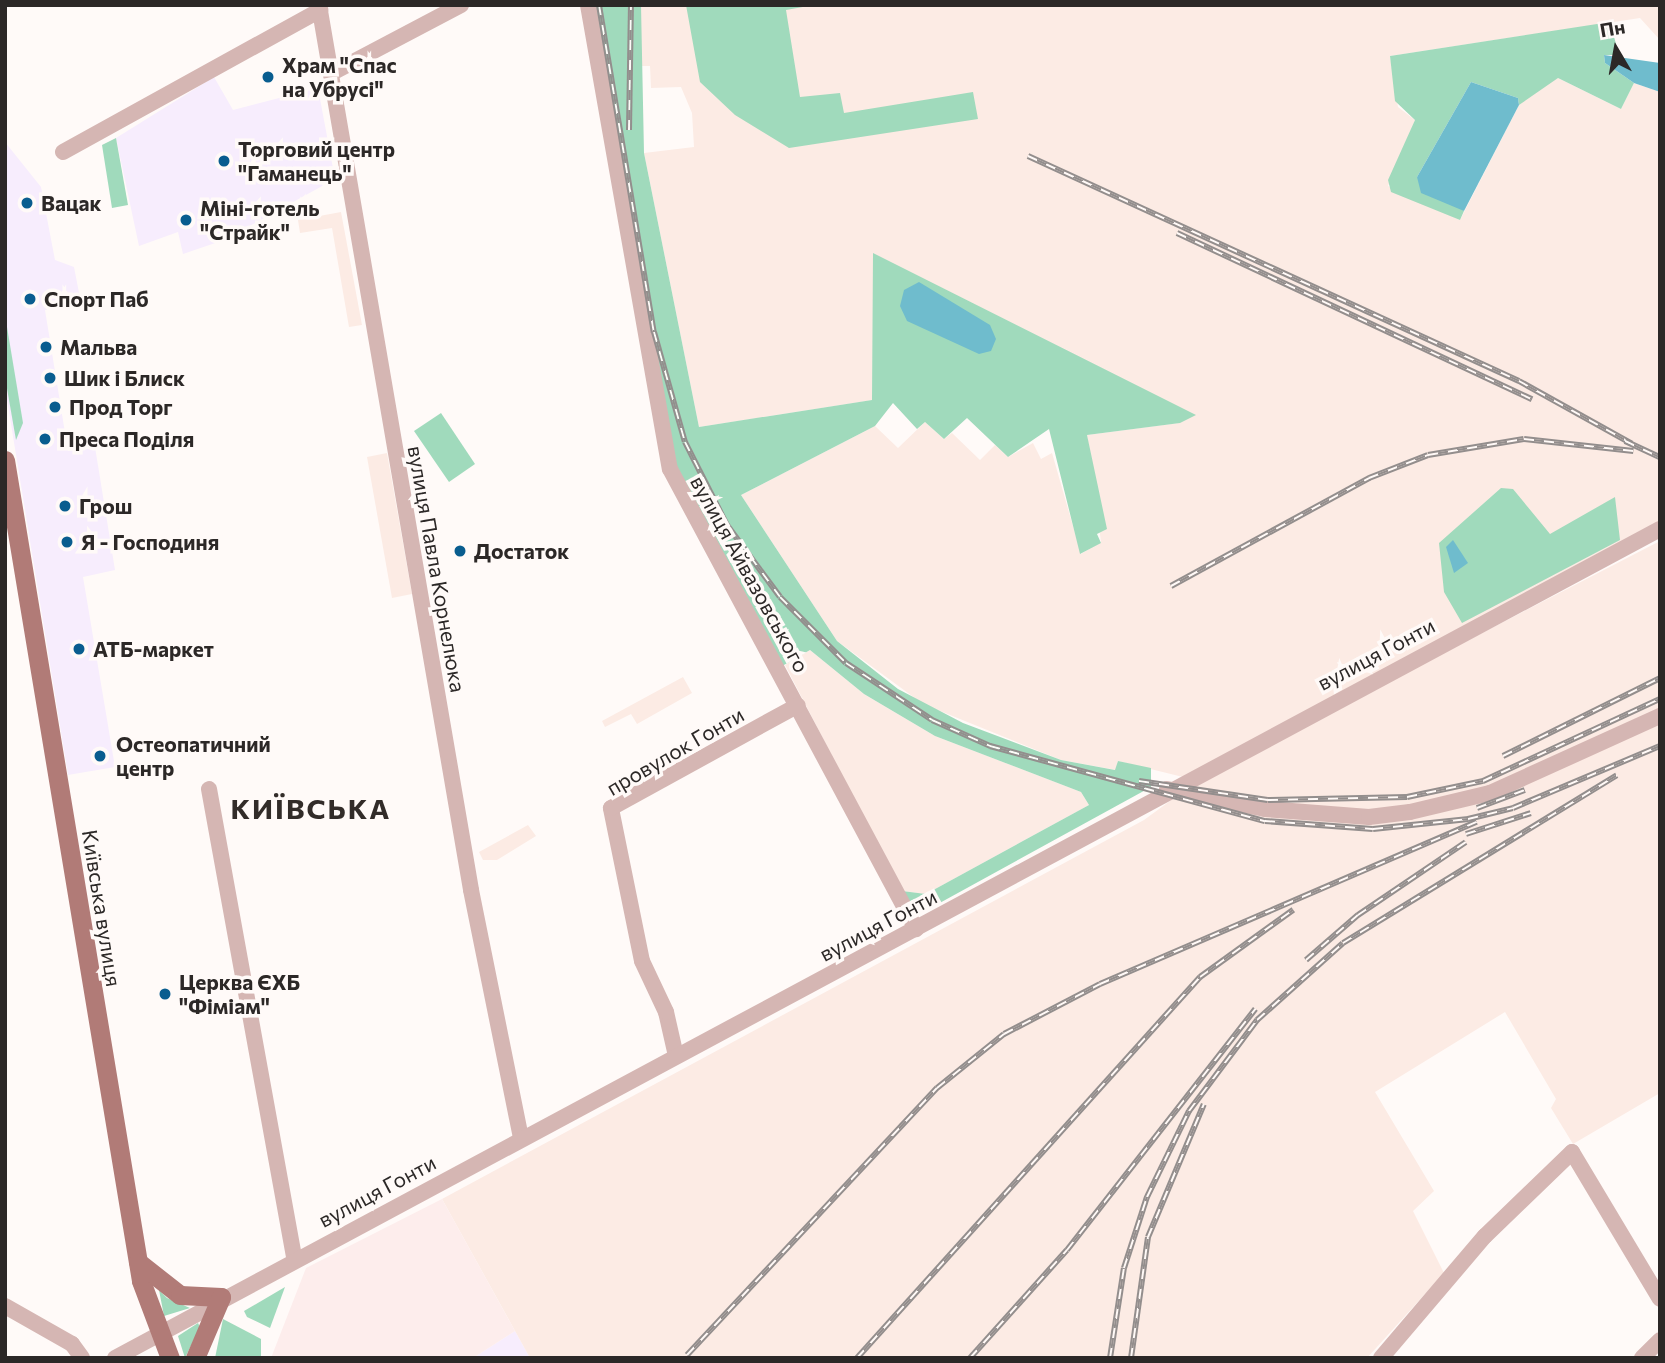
<!DOCTYPE html>
<html>
<head>
<meta charset="utf-8">
<style>
	body { margin:0 }
	#map { position:relative; width:1665px; height:1363px; overflow:hidden; background:#fffaf8; font-family:Commissioner,sans-serif }
	div>[style] { position:absolute }
	.commercial>* { inset:0; background:#f7edfd }
	.built>* { inset:0; background:#fcebe4 }
	.education>* { inset:0; background:#fdedec }
	.green>* { inset:0; background:#a0dabc }
	.water>* { inset:0; background:#6fbccd }
	.minor>* { height:16px; margin:-8px; padding:0 8px; transform-origin:8px; border-radius:8px; background:#d5b6b3 }
	.major>* { height:19px; margin:-9.5px; padding:0 9.5px; transform-origin:9.5px; border-radius:9.5px; background:#b17b77 }
	.rail>* { height:6px; margin-top:-3px; transform-origin:0; background:repeating-linear-gradient(90deg,#fffaf8 0 10px,#938e8d 0 20px); box-sizing:border-box; border-block:2px solid #938e8d }
	.dots>* { width:19px; height:19px; translate:-50% -50%; box-sizing:border-box; border:4px solid #fffaf8; border-radius:50% }
	span { translate:-50% -50%; white-space:nowrap; text-align:center; line-height:1.15; -webkit-text-stroke:7px #fffaf8; paint-order:stroke }
	.poi-label { font-size:21px; color:#2c2827; font-weight:700 }
	.left { translate:0 -50%; text-align:left }
	.street-label { font-size:21px; color:#2c2827 }
	.district-label { font-size:28px; color:#322c29; font-weight:700; letter-spacing:2px }
	.frame { position:absolute; inset:0; border:7px solid #2c2827; pointer-events:none }
	.north { position:absolute; left:1581px; top:14px; width:70px; height:70px; -webkit-text-stroke:5px #fffaf8; paint-order:stroke; rotate:350deg; font-size:19px; font-weight:700; line-height:28px; text-align:center; color:#2c2827 }
	.north::after { content:''; display:block; margin:auto; width:24px; height:32px; background:#2c2827; clip-path:polygon(50% 0,100% 100%,50% 72%,0 100%) }
</style>
</head>
<body>
<div id="map">
	<div class="commercial">
		<i style="clip-path:polygon(214px 77px,233px 110px,318px 88px,335px 179px,224px 240px,183px 254px,178px 232px,139px 246px,116px 138px)"></i>
		<i style="clip-path:polygon(5px 142px,41px 187px,55px 260px,74px 267px,81px 303px,45px 310px,68px 451px,95px 447px,115px 570px,83px 577px,115px 767px,68px 775px,5px 387px)"></i>
		<i style="clip-path:polygon(515px 1331px,530px 1358px,473px 1358px)"></i>
	</div>
	<div class="built">
		<i style="clip-path:polygon(641px 5px,1660px 5px,1660px 40px,1640px 18px,1390px 56px,1398px 107px,1415px 120px,1388px 186px,1460px 220px,1519px 105px,1544px 82px,1558px 78px,1621px 109px,1634px 83px,1660px 92px,1660px 528px,1187px 778px,1118px 761px,1116px 770px,1061px 760px,923px 704px,837px 641px,741px 495px,875px 426px,898px 448px,925px 422px,944px 439px,952px 433px,980px 460px,995px 445px,1008px 457px,1033px 443px,1041px 459px,1052px 453px,1081px 554px,1101px 542px,1087px 435px,1179px 423px,873px 254px,873px 400px,699px 427px,644px 153px,694px 147px,692px 113px,681px 87px,651px 88px,650px 66px,639px 66px)"></i>
		<i style="clip-path:polygon(341px 212px,362px 325px,349px 327px,332px 228px,300px 233px,298px 220px)"></i>
		<i style="clip-path:polygon(387px 453px,412px 594px,392px 598px,367px 457px)"></i>
		<i style="clip-path:polygon(1660px 541px,1660px 1093px,1573px 1144px,1551px 1108px,1556px 1099px,1505px 1012px,1375px 1092px,1434px 1191px,1413px 1211px,1444px 1273px,1367px 1358px,530px 1358px,442px 1199px,1144px 820px,1200px 779px)"></i>
		<i style="clip-path:polygon(810px 650px,864px 694px,935px 736px,1081px 792px,1089px 805px,926px 894px,902px 891px,785px 665px)"></i>
		<i style="clip-path:polygon(683px 677px,692px 693px,637px 724px,631px 714px,605px 727px,602px 721px)"></i>
		<i style="clip-path:polygon(528px 825px,536px 836px,497px 860px,483px 860px,479px 852px)"></i>
	</div>
	<div class="education">
		<i style="clip-path:polygon(442px 1199px,515px 1331px,473px 1358px,271px 1358px,306px 1268px)"></i>
	</div>
	<div class="green">
		<i style="clip-path:polygon(587px 5px,641px 5px,644px 153px,699px 427px,872px 400px,873px 253px,1196px 415px,1180px 423px,1087px 435px,1107px 529px,1097px 534px,1101px 543px,1080px 554px,1049px 429px,1008px 457px,967px 418px,944px 439px,925px 422px,917px 429px,893px 403px,875px 426px,741px 495px,837px 641px,898px 689px,963px 723px,1061px 760px,1115px 770px,1118px 761px,1151px 768px,1151px 787px,916px 916px,902px 891px,926px 894px,1089px 805px,1081px 792px,935px 736px,864px 694px,810px 650px,777px 669px,681px 496px)"></i>
		<i style="clip-path:polygon(686px 5px,814px 5px,786px 10px,800px 97px,840px 93px,844px 113px,973px 92px,978px 119px,789px 148px,735px 115px,700px 82px)"></i>
		<i style="clip-path:polygon(1610px 22px,1619px 55px,1604px 55px,1605px 63px,1634px 83px,1621px 109px,1558px 78px,1519px 105px,1518px 98px,1471px 82px,1417px 177px,1464px 211px,1460px 220px,1391px 192px,1388px 180px,1415px 120px,1395px 101px,1390px 56px)"></i>
		<i style="clip-path:polygon(116px 138px,128px 205px,112px 208px,102px 145px)"></i>
		<i style="clip-path:polygon(5px 315px,23px 423px,16px 440px,5px 377px)"></i>
		<i style="clip-path:polygon(441px 413px,475px 464px,449px 482px,414px 431px)"></i>
		<i style="clip-path:polygon(1501px 488px,1513px 489px,1550px 534px,1615px 497px,1620px 540px,1462px 623px,1444px 592px,1439px 543px)"></i>
		<i style="clip-path:polygon(285px 1287px,270px 1328px,247px 1317px,244px 1311px)"></i>
		<i style="clip-path:polygon(159px 1290px,167px 1298px,190px 1308px,164px 1316px)"></i>
		<i style="clip-path:polygon(223px 1319px,261px 1339px,261px 1358px,215px 1358px)"></i>
		<i style="clip-path:polygon(198px 1323px,200px 1327px,185px 1358px,178px 1336px)"></i>
	</div>
	<div class="water">
		<i style="clip-path:polygon(1604px 55px,1660px 63px,1660px 92px,1634px 83px,1605px 63px)"></i>
		<i style="clip-path:polygon(1471px 82px,1518px 98px,1519px 105px,1464px 211px,1421px 193px,1417px 177px)"></i>
		<i style="clip-path:polygon(919px 282px,990px 325px,996px 339px,991px 351px,979px 354px,907px 321px,900px 306px,904px 290px)"></i>
		<i style="clip-path:polygon(1453px 540px,1468px 563px,1454px 573px,1446px 547px)"></i>
	</div>
	<div class="minor">
		<i style="left:319px;top:5px;width:898px;rotate:80.25deg"></i>
		<i style="left:471px;top:890px;width:253px;rotate:78.6deg"></i>
		<i style="left:588px;top:5px;width:471px;rotate:80deg"></i>
		<i style="left:670px;top:469px;width:522px;rotate:61.86deg"></i>
		<i style="left:332px;top:73px;width:146px;rotate:-27.8deg"></i>
		<i style="left:63px;top:152px;width:294px;rotate:-28.9deg"></i>
		<i style="left:209px;top:789px;width:478px;rotate:79.7deg"></i>
		<i style="left:1167px;top:789px;width:100px;rotate:11.5deg"></i>
		<i style="left:1265px;top:809px;width:104px;rotate:4.4deg"></i>
		<i style="left:1369px;top:817px;width:41px;rotate:-7deg"></i>
		<i style="left:1410px;top:812px;width:82px;rotate:-13.4deg"></i>
		<i style="left:1490px;top:793px;width:187px;rotate:-24.4deg"></i>
		<i style="left:676px;top:1056px;width:45px;rotate:-102.8deg"></i>
		<i style="left:666px;top:1012px;width:56px;rotate:-115.2deg"></i>
		<i style="left:642px;top:961px;width:156px;rotate:-101.5deg"></i>
		<i style="left:611px;top:808px;width:213px;rotate:-28.8deg"></i>
		<i style="left:5px;top:1306px;width:77px;rotate:29.6deg"></i>
		<i style="left:72px;top:1344px;width:17px;rotate:54deg"></i>
		<i style="left:115px;top:1358px;width:1753px;rotate:-28.22deg"></i>
		<i style="left:1381px;top:1358px;width:160px;rotate:-49.6deg"></i>
		<i style="left:1485px;top:1236px;width:121px;rotate:-44deg"></i>
		<i style="left:1572px;top:1152px;width:171px;rotate:59.1deg"></i>
		<i style="left:1642px;top:1358px;width:25px;rotate:-45deg"></i>
	</div>
	<div class="major">
		<i style="left:5px;top:460px;width:832px;rotate:80.59deg"></i>
		<i style="left:141px;top:1281px;width:82px;rotate:69.4deg"></i>
		<i style="left:138px;top:1262px;width:53px;rotate:38.2deg"></i>
		<i style="left:180px;top:1295px;width:41px;rotate:2.8deg"></i>
		<i style="left:221px;top:1297px;width:66px;rotate:113.1deg"></i>
	</div>
	<div class="rail">
		<i style="left:599px;top:5px;width:332px;rotate:80.5deg"></i>
		<i style="left:654px;top:332px;width:114px;rotate:74.3deg"></i>
		<i style="left:685px;top:442px;width:93px;rotate:63.2deg"></i>
		<i style="left:727px;top:525px;width:89px;rotate:53.6deg"></i>
		<i style="left:780px;top:597px;width:93px;rotate:45deg"></i>
		<i style="left:846px;top:663px;width:103px;rotate:33.5deg"></i>
		<i style="left:932px;top:720px;width:64px;rotate:24.1deg"></i>
		<i style="left:990px;top:746px;width:285px;rotate:15.3deg"></i>
		<i style="left:1265px;top:821px;width:108px;rotate:4.2deg"></i>
		<i style="left:1373px;top:829px;width:96px;rotate:-6deg"></i>
		<i style="left:1468px;top:819px;width:46px;rotate:-13.7deg"></i>
		<i style="left:1513px;top:808px;width:160px;rotate:-22.9deg"></i>
		<i style="left:629px;top:130px;width:125px;rotate:-89.1deg"></i>
		<i style="left:1028px;top:156px;width:540px;rotate:24.62deg"></i>
		<i style="left:1519px;top:381px;width:129px;rotate:29.1deg"></i>
		<i style="left:1177px;top:233px;width:392px;rotate:25.1deg"></i>
		<i style="left:1625px;top:441px;width:38px;rotate:25deg"></i>
		<i style="left:1171px;top:586px;width:226px;rotate:-28.6deg"></i>
		<i style="left:1369px;top:478px;width:63px;rotate:-21.3deg"></i>
		<i style="left:1428px;top:455px;width:97px;rotate:-9.5deg"></i>
		<i style="left:1524px;top:439px;width:110px;rotate:6.3deg"></i>
		<i style="left:1503px;top:756px;width:175px;rotate:-26.4deg"></i>
		<i style="left:1139px;top:781px;width:130px;rotate:8.4deg"></i>
		<i style="left:1268px;top:800px;width:139px;rotate:-1.2deg"></i>
		<i style="left:1407px;top:797px;width:78px;rotate:-11.9deg"></i>
		<i style="left:1483px;top:781px;width:195px;rotate:-24.9deg"></i>
		<i style="left:1477px;top:808px;width:51px;rotate:-20.6deg"></i>
		<i style="left:1466px;top:834px;width:68px;rotate:-17.9deg"></i>
		<i style="left:1306px;top:960px;width:69px;rotate:-40.9deg"></i>
		<i style="left:1358px;top:915px;width:130px;rotate:-34.1deg"></i>
		<i style="left:687px;top:1355px;width:366px;rotate:-46.9deg"></i>
		<i style="left:937px;top:1088px;width:86px;rotate:-38.9deg"></i>
		<i style="left:1004px;top:1034px;width:108px;rotate:-27.5deg"></i>
		<i style="left:1100px;top:984px;width:410px;rotate:-23.3deg"></i>
		<i style="left:857px;top:1358px;width:513px;rotate:-48deg"></i>
		<i style="left:1200px;top:977px;width:115px;rotate:-35.8deg"></i>
		<i style="left:970px;top:1358px;width:145px;rotate:-48.1deg"></i>
		<i style="left:1067px;top:1250px;width:306px;rotate:-52deg"></i>
		<i style="left:1110px;top:1358px;width:91px;rotate:-81.2deg"></i>
		<i style="left:1124px;top:1268px;width:75px;rotate:-72.1deg"></i>
		<i style="left:1147px;top:1197px;width:96px;rotate:-64deg"></i>
		<i style="left:1189px;top:1111px;width:114px;rotate:-53.2deg"></i>
		<i style="left:1257px;top:1020px;width:115px;rotate:-41.8deg"></i>
		<i style="left:1343px;top:943px;width:321px;rotate:-31.5deg"></i>
		<i style="left:1131px;top:1358px;width:122px;rotate:-82deg"></i>
		<i style="left:1148px;top:1237px;width:144px;rotate:-67.2deg"></i>
	</div>
	<div class="dots">
		<i style="left:268px;top:77px;background:#095d8f"></i>
		<i style="left:224px;top:161px;background:#095d8f"></i>
		<i style="left:27px;top:203px;background:#095d8f"></i>
		<i style="left:186px;top:220px;background:#095d8f"></i>
		<i style="left:30px;top:299px;background:#095d8f"></i>
		<i style="left:46px;top:347px;background:#095d8f"></i>
		<i style="left:50px;top:378px;background:#095d8f"></i>
		<i style="left:55px;top:407px;background:#095d8f"></i>
		<i style="left:45px;top:439px;background:#095d8f"></i>
		<i style="left:65px;top:506px;background:#095d8f"></i>
		<i style="left:67px;top:542px;background:#095d8f"></i>
		<i style="left:460px;top:551px;background:#095d8f"></i>
		<i style="left:79px;top:649px;background:#095d8f"></i>
		<i style="left:100px;top:756px;background:#095d8f"></i>
		<i style="left:165px;top:994px;background:#095d8f"></i>
	</div>
	<div class="poi-label">
		<span class="left" style="left:282px;top:77px">Храм "Спас<br>на Убрусі"</span>
		<span class="left" style="left:238px;top:161px">Торговий центр<br>"Гаманець"</span>
		<span class="left" style="left:41px;top:203px">Вацак</span>
		<span class="left" style="left:200px;top:220px">Міні-готель<br>"Страйк"</span>
		<span class="left" style="left:44px;top:299px">Спорт Паб</span>
		<span class="left" style="left:60px;top:347px">Мальва</span>
		<span class="left" style="left:64px;top:378px">Шик і Блиск</span>
		<span class="left" style="left:69px;top:407px">Прод Торг</span>
		<span class="left" style="left:59px;top:439px">Преса Поділя</span>
		<span class="left" style="left:79px;top:506px">Грош</span>
		<span class="left" style="left:81px;top:542px">Я - Господиня</span>
		<span class="left" style="left:474px;top:551px">Достаток</span>
		<span class="left" style="left:93px;top:649px">АТБ-маркет</span>
		<span class="left" style="left:116px;top:756px">Остеопатичний<br>центр</span>
		<span class="left" style="left:179px;top:994px">Церква ЄХБ<br>"Фіміам"</span>
	</div>
	<div class="street-label">
		<span style="left:437px;top:569px;rotate:80deg">вулиця Павла Корнелюка</span>
		<span style="left:750px;top:574px;rotate:61deg">вулиця Айвазовського</span>
		<span style="left:1376px;top:654px;rotate:-28deg">вулиця Гонти</span>
		<span style="left:675px;top:751px;rotate:-30deg">провулок Гонти</span>
		<span style="left:102px;top:908px;rotate:81deg">Київська вулиця</span>
		<span style="left:878px;top:925px;rotate:-28deg">вулиця Гонти</span>
		<span style="left:377px;top:1191px;rotate:-28deg">вулиця Гонти</span>
	</div>
	<div class="district-label">
		<span style="left:311px;top:808px">КИЇВСЬКА</span>
	</div>
	<div class="frame"></div>
	<div class="north">Пн</div>
</div>
</body>
</html>
